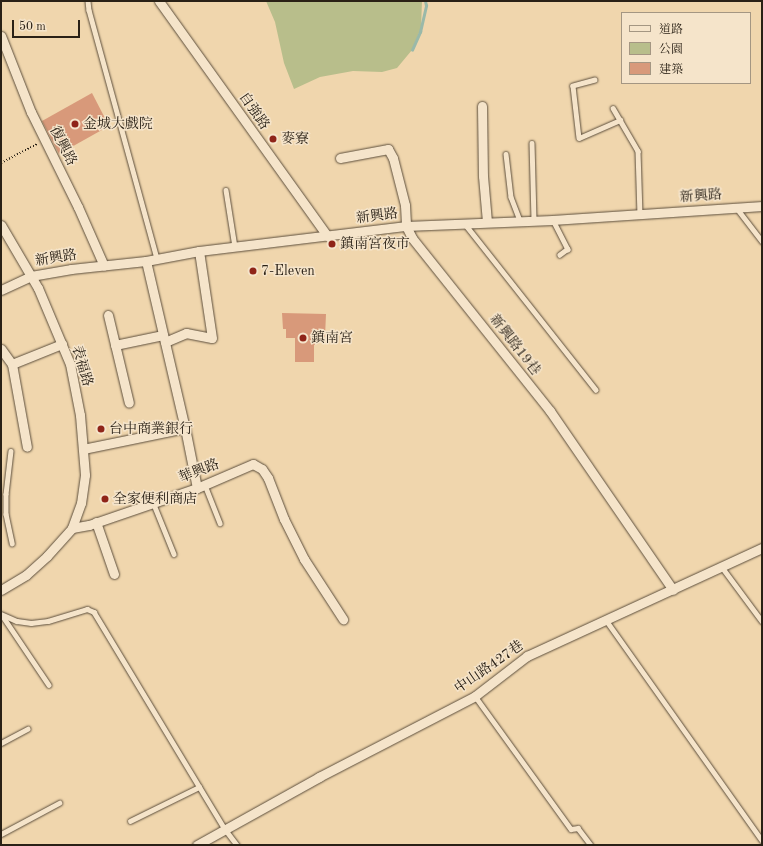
<!DOCTYPE html>
<html>
<head>
<meta charset="utf-8">
<style>
	body { margin:0 }
	#map { position:relative; width:763px; height:846px; overflow:hidden; background:#f0d6ad; font-family:"Old Standard TT","Noto Serif TC",serif }
	div>[style] { position:absolute }
	.green>* { inset:0; background:#b8be8b }
	.stream>* { height:2.5px; margin:-1.25px; padding:0 1.25px; transform-origin:1.25px; border-radius:1.25px; background:#9ab9a9 }
	.building>* { inset:0; background:#d8997a }
	.path>* { height:1.5px; margin-top:-0.75px; transform-origin:0; background:repeating-linear-gradient(90deg,#2a2116 0 1px,transparent 0 3px) }
	.roads { filter:drop-shadow(0 0 1px #5c4e3c) drop-shadow(0 0 1px #5c4e3c) }
	.lane>* { height:4.5px; margin:-2.25px; padding:0 2.25px; transform-origin:2.25px; border-radius:2.25px; background:#f5e4ca }
	.street>* { height:9px; margin:-4.5px; padding:0 4.5px; transform-origin:4.5px; border-radius:4.5px; background:#f5e4ca }
	.dots>* { width:11px; height:11px; translate:-50% -50%; box-sizing:border-box; border:2px solid #f5e4ca; border-radius:50% }
	span { translate:-50% -50%; white-space:nowrap; text-align:center; line-height:1.15; -webkit-text-stroke:3px #f5e4ca; paint-order:stroke }
	.street-label { font-size:14px; color:#2a2116 }
	.poi-label { font-size:14px; color:#2a2116 }
	.left { translate:0 -50%; text-align:left }
	.frame { position:absolute; inset:0; border:2px solid #2a2116; pointer-events:none }
	.legend { position:absolute; left:621px; top:12px; width:130px; height:72px; box-sizing:border-box; background:#f5e4ca; border:1px solid #a49682; margin:0; padding:5px 7px; list-style:none; font-size:12px; color:#2a2116 }
	.legend li { display:flex; align-items:center; gap:8px; height:20px }
	.legend b { width:20px; border:1px solid #a49682 }
	.scale { position:absolute; left:12px; top:20px; width:68px; height:18px; box-sizing:border-box; border:2px solid #2a2116; border-top:0; padding-left:5px; font-size:12px; line-height:14px; white-space:nowrap; color:#2a2116; -webkit-text-stroke:3px #f5e4ca; paint-order:stroke }
</style>
</head>
<body>
<div id="map">
	<div class="green">
		<i style="clip-path:polygon(266px 1px,422px 1px,421px 28px,412px 50px,397px 68px,382px 72px,353px 71px,320px 77px,294px 89px,284px 63px,275px 22px)"></i>
	</div>
	<div class="stream">
		<i style="left:412px;top:50px;width:20px;rotate:-66deg"></i>
		<i style="left:420px;top:32px;width:27px;rotate:-77deg"></i>
		<i style="left:426px;top:6px;width:5px;rotate:-101deg"></i>
	</div>
	<div class="building">
		<i style="clip-path:polygon(92px 93px,109px 126px,59px 154px,42px 121px)"></i>
		<i style="clip-path:polygon(282px 313px,326px 314px,325px 337px,319px 337px,319px 343px,314px 345px,314px 362px,295px 362px,295px 338px,286px 338px,286px 329px,283px 329px)"></i>
	</div>
	<div class="path">
		<i style="left:1px;top:163px;width:41px;rotate:-27.8deg"></i>
	</div>
	<div class="roads">
		<div class="lane">
			<i style="left:88px;top:1px;width:9px;rotate:84deg"></i>
			<i style="left:89px;top:10px;width:257px;rotate:74.7deg"></i>
			<i style="left:595px;top:80px;width:23px;rotate:165deg"></i>
			<i style="left:573px;top:86px;width:52px;rotate:83.4deg"></i>
			<i style="left:579px;top:138px;width:45px;rotate:-23.7deg"></i>
			<i style="left:613px;top:108px;width:50px;rotate:59.8deg"></i>
			<i style="left:638px;top:151px;width:63px;rotate:88.2deg"></i>
			<i style="left:532px;top:143px;width:78px;rotate:88.5deg"></i>
			<i style="left:506px;top:154px;width:43px;rotate:83.4deg"></i>
			<i style="left:511px;top:197px;width:26px;rotate:69deg"></i>
			<i style="left:226px;top:190px;width:58px;rotate:81deg"></i>
			<i style="left:736px;top:207px;width:43px;rotate:52.6deg"></i>
			<i style="left:553px;top:220px;width:33px;rotate:63deg"></i>
			<i style="left:568px;top:249px;width:10px;rotate:143deg"></i>
			<i style="left:465px;top:224px;width:211px;rotate:51.7deg"></i>
			<i style="left:11px;top:451px;width:43px;rotate:96.6deg"></i>
			<i style="left:6px;top:494px;width:20px;rotate:90deg"></i>
			<i style="left:6px;top:514px;width:30px;rotate:78deg"></i>
			<i style="left:205px;top:485px;width:41px;rotate:68.5deg"></i>
			<i style="left:153px;top:502px;width:56px;rotate:68deg"></i>
			<i style="left:722px;top:567px;width:67px;rotate:53.5deg"></i>
			<i style="left:1px;top:614px;width:17px;rotate:24deg"></i>
			<i style="left:17px;top:621px;width:14px;rotate:8deg"></i>
			<i style="left:31px;top:623px;width:17px;rotate:-7deg"></i>
			<i style="left:48px;top:621px;width:41px;rotate:-17.1deg"></i>
			<i style="left:87px;top:609px;width:8px;rotate:23deg"></i>
			<i style="left:94px;top:612px;width:253px;rotate:58.9deg"></i>
			<i style="left:225px;top:829px;width:20px;rotate:53deg"></i>
			<i style="left:2px;top:615px;width:84px;rotate:56.1deg"></i>
			<i style="left:606px;top:620px;width:270px;rotate:54.7deg"></i>
			<i style="left:475px;top:696px;width:164px;rotate:54.2deg"></i>
			<i style="left:571px;top:829px;width:7px;rotate:-8deg"></i>
			<i style="left:578px;top:828px;width:21px;rotate:53deg"></i>
			<i style="left:1px;top:743px;width:30px;rotate:-28deg"></i>
			<i style="left:130px;top:821px;width:77px;rotate:-26.2deg"></i>
			<i style="left:1px;top:834px;width:66px;rotate:-28.1deg"></i>
		</div>
		<div class="street">
			<i style="left:159px;top:1px;width:289px;rotate:54.4deg"></i>
			<i style="left:1px;top:36px;width:82px;rotate:68.5deg"></i>
			<i style="left:31px;top:112px;width:106px;rotate:63.7deg"></i>
			<i style="left:78px;top:207px;width:64px;rotate:66.2deg"></i>
			<i style="left:482px;top:106px;width:70px;rotate:89.2deg"></i>
			<i style="left:483px;top:176px;width:46px;rotate:85deg"></i>
			<i style="left:340px;top:158px;width:49px;rotate:-10.6deg"></i>
			<i style="left:388px;top:149px;width:10px;rotate:61deg"></i>
			<i style="left:393px;top:158px;width:49px;rotate:75.7deg"></i>
			<i style="left:405px;top:205px;width:21px;rotate:87deg"></i>
			<i style="left:406px;top:226px;width:13px;rotate:63deg"></i>
			<i style="left:412px;top:238px;width:221px;rotate:51.4deg"></i>
			<i style="left:550px;top:411px;width:217px;rotate:55.5deg"></i>
			<i style="left:1px;top:225px;width:73px;rotate:59.6deg"></i>
			<i style="left:38px;top:288px;width:82px;rotate:67.2deg"></i>
			<i style="left:70px;top:364px;width:52px;rotate:78.9deg"></i>
			<i style="left:80px;top:415px;width:60px;rotate:85.2deg"></i>
			<i style="left:85px;top:475px;width:28px;rotate:98deg"></i>
			<i style="left:81px;top:503px;width:27px;rotate:110deg"></i>
			<i style="left:146px;top:261px;width:171px;rotate:76.9deg"></i>
			<i style="left:185px;top:428px;width:61px;rotate:78.7deg"></i>
			<i style="left:1px;top:290px;width:33px;rotate:-25deg"></i>
			<i style="left:31px;top:276px;width:41px;rotate:-9.9deg"></i>
			<i style="left:71px;top:269px;width:75px;rotate:-6.1deg"></i>
			<i style="left:146px;top:261px;width:54px;rotate:-10.7deg"></i>
			<i style="left:199px;top:251px;width:209px;rotate:-6.9deg"></i>
			<i style="left:406px;top:226px;width:147px;rotate:-2.3deg"></i>
			<i style="left:553px;top:220px;width:209px;rotate:-3.8deg"></i>
			<i style="left:108px;top:315px;width:90px;rotate:76.6deg"></i>
			<i style="left:165px;top:342px;width:23px;rotate:-23deg"></i>
			<i style="left:186px;top:333px;width:26px;rotate:11deg"></i>
			<i style="left:212px;top:338px;width:88px;rotate:-98.5deg"></i>
			<i style="left:115px;top:345px;width:49px;rotate:-11.8deg"></i>
			<i style="left:1px;top:349px;width:19px;rotate:54deg"></i>
			<i style="left:12px;top:364px;width:84px;rotate:79.8deg"></i>
			<i style="left:12px;top:364px;width:54px;rotate:-21.8deg"></i>
			<i style="left:83px;top:449px;width:104px;rotate:-11.6deg"></i>
			<i style="left:96px;top:522px;width:55px;rotate:70.9deg"></i>
			<i style="left:1px;top:590px;width:29px;rotate:-31deg"></i>
			<i style="left:26px;top:575px;width:28px;rotate:-42deg"></i>
			<i style="left:47px;top:556px;width:38px;rotate:-48deg"></i>
			<i style="left:72px;top:528px;width:17px;rotate:-10deg"></i>
			<i style="left:89px;top:525px;width:114px;rotate:-18.9deg"></i>
			<i style="left:197px;top:488px;width:61px;rotate:-23.2deg"></i>
			<i style="left:253px;top:464px;width:10px;rotate:29deg"></i>
			<i style="left:262px;top:469px;width:11px;rotate:56deg"></i>
			<i style="left:268px;top:478px;width:44px;rotate:68.7deg"></i>
			<i style="left:284px;top:519px;width:45px;rotate:63.4deg"></i>
			<i style="left:304px;top:559px;width:72px;rotate:57deg"></i>
			<i style="left:197px;top:845px;width:140px;rotate:-29.1deg"></i>
			<i style="left:319px;top:777px;width:176px;rotate:-27.4deg"></i>
			<i style="left:475px;top:696px;width:66px;rotate:-37.6deg"></i>
			<i style="left:527px;top:656px;width:259px;rotate:-24.7deg"></i>
		</div>
	</div>
	<div class="dots">
		<i style="left:75px;top:124px;background:#8f2418"></i>
		<i style="left:273px;top:139px;background:#8f2418"></i>
		<i style="left:332px;top:244px;background:#8f2418"></i>
		<i style="left:253px;top:271px;background:#8f2418"></i>
		<i style="left:303px;top:338px;background:#8f2418"></i>
		<i style="left:101px;top:429px;background:#8f2418"></i>
		<i style="left:105px;top:499px;background:#8f2418"></i>
	</div>
	<div class="street-label">
		<span style="left:254px;top:111px;rotate:55deg">自強路</span>
		<span style="left:63px;top:146px;rotate:63deg">復興路</span>
		<span style="left:701px;top:196px;rotate:-4deg">新興路</span>
		<span style="left:377px;top:216px;rotate:-7deg">新興路</span>
		<span style="left:56px;top:258px;rotate:-9deg">新興路</span>
		<span style="left:515px;top:345px;rotate:52deg">新興路19巷</span>
		<span style="left:82px;top:366px;rotate:74deg">表福路</span>
		<span style="left:199px;top:471px;rotate:-21deg">華興路</span>
		<span style="left:489px;top:667px;rotate:-35deg">中山路427巷</span>
	</div>
	<div class="poi-label">
		<span class="left" style="left:83px;top:124px">金城大戲院</span>
		<span class="left" style="left:281px;top:139px">麥寮</span>
		<span class="left" style="left:340px;top:244px">鎮南宮夜市</span>
		<span class="left" style="left:261px;top:271px">7-Eleven</span>
		<span class="left" style="left:311px;top:338px">鎮南宮</span>
		<span class="left" style="left:109px;top:429px">台中商業銀行</span>
		<span class="left" style="left:113px;top:499px">全家便利商店</span>
	</div>
	<div class="frame"></div>
	<ul class="legend">
	<li><b style="height:5px;background:#f5e4ca"></b>道路</li>
	<li><b style="height:11px;background:#b8be8b"></b>公園</li>
	<li><b style="height:11px;background:#d8997a"></b>建築</li>
	</ul>
	<div class="scale">50 m</div>
</div>
</body>
</html>
